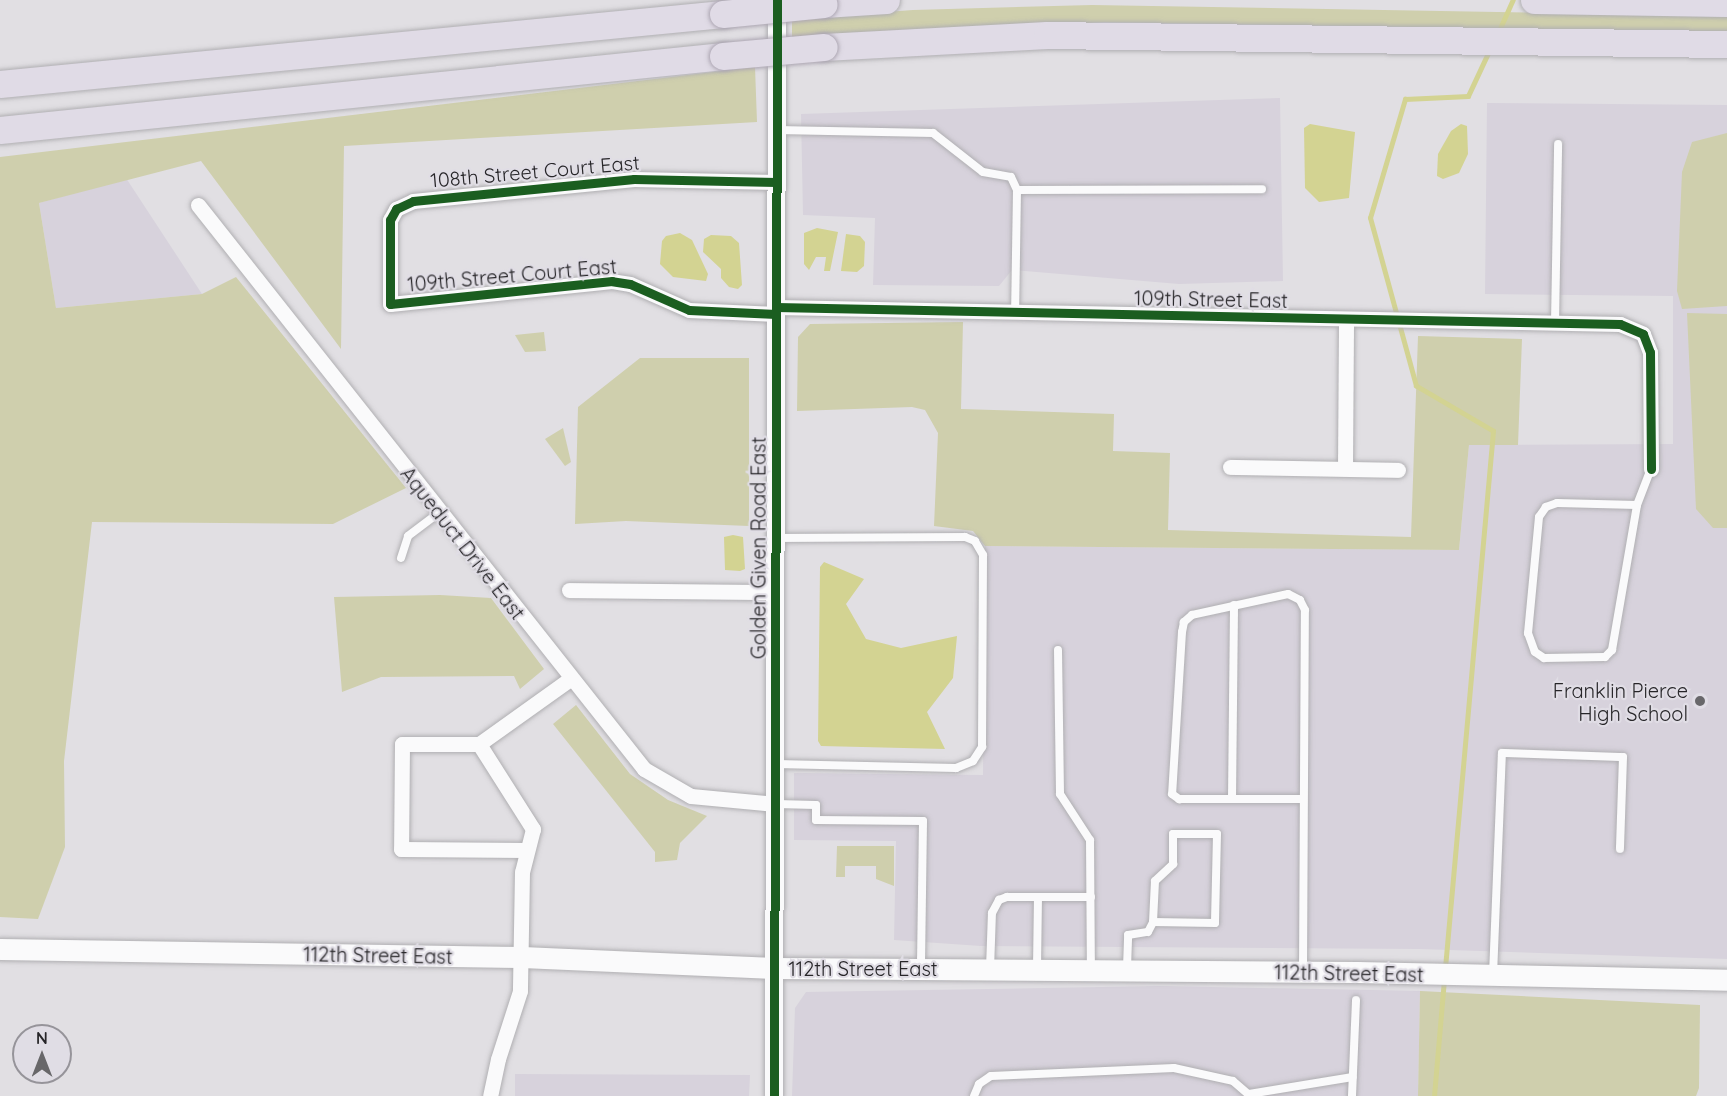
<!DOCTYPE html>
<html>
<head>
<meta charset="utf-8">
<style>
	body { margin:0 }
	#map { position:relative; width:1727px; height:1096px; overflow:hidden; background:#e1dfe3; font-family:Quicksand,sans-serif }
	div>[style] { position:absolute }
	.built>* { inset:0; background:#d7d2dc }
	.green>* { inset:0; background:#cfcfad }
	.water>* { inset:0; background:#d3d392 }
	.stream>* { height:4.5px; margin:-2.25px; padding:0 2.25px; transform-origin:2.25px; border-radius:2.25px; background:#d3d392 }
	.roads { filter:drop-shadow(0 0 2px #b0afb2) drop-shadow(0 0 2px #b0afb2) }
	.service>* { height:8px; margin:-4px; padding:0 4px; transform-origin:4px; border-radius:4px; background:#fafafb }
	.minor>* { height:15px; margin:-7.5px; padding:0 7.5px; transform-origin:7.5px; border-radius:7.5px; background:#fafafb }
	.tertiary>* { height:18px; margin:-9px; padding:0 9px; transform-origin:9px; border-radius:9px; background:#fafafb }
	.secondary>* { height:21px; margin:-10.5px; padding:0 10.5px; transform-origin:10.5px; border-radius:10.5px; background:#fafafb }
	.motorway>* { height:27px; margin:-13.5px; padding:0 13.5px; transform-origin:13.5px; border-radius:13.5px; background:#e0dbe6 }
	.bridges { filter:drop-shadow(0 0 2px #aca6b2) drop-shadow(0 0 2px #aca6b2) }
	.motorway-bridge>* { height:27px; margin:-13.5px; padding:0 13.5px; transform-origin:13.5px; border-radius:13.5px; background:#e0dbe6 }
	.cycleway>* { height:9px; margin:-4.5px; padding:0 4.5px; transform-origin:4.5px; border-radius:4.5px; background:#1b5e20 }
	.dots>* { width:16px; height:16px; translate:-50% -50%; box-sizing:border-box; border:3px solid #e0dde5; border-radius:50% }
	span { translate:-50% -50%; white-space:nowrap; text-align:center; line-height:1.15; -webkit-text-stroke:4.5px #e0dde5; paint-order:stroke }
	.street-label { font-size:20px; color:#272629 }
	.poi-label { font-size:20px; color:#272629 }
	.right { translate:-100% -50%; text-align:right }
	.north { position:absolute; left:12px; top:1024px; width:60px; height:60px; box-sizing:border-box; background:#e0dde5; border:2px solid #96949a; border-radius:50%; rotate:0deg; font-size:16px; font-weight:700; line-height:24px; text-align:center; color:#272629 }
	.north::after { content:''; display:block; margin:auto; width:21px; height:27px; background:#68676a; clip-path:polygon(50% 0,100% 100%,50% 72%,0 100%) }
</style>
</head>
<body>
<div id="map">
	<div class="built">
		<i style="clip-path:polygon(1280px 98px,1283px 281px,1179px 284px,1012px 270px,999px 286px,873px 285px,875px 218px,803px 215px,801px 114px)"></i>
		<i style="clip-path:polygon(1487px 103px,1727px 105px,1727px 959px,1419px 949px,981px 946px,894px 940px,896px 841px,794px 840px,794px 773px,983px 775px,985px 546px,1459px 550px,1469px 445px,1673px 444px,1673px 296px,1485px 294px)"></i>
		<i style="clip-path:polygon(126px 178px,202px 294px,56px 308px,39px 203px)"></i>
		<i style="clip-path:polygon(1160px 986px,1420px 991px,1418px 1096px,792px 1096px,795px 1008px,806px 992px)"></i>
		<i style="clip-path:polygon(515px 1074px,750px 1075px,749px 1096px,515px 1096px)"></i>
	</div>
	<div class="green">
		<i style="clip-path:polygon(1092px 5px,1727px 16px,1727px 32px,1104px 22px,792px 37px,792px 19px,913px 10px)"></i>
		<i style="clip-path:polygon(755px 67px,757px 122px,344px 146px,341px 349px,201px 161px,39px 203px,56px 308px,202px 294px,236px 277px,406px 488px,333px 524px,92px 522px,64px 761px,65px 847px,38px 919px,0 917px,0 157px)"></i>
		<i style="clip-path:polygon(1727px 133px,1727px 306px,1682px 309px,1677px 291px,1682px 172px,1692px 142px)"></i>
		<i style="clip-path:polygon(1687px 313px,1727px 314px,1727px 528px,1713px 528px,1696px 509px)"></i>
		<i style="clip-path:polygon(963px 322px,961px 409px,1114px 414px,1113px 451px,1170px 453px,1168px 530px,1411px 537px,1418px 336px,1522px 339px,1518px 445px,1469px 445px,1459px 550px,985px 546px,973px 531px,934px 526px,938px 433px,925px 410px,912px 407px,797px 411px,798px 337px,810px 324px)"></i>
		<i style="clip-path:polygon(544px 332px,546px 351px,525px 352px,515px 335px)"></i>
		<i style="clip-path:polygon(640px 358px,749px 358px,749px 526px,626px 521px,575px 524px,578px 407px)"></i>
		<i style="clip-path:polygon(563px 428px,571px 462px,565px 466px,545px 439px)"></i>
		<i style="clip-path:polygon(440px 595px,491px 598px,544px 669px,520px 689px,514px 676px,381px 677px,342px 692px,334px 597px)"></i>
		<i style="clip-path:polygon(576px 705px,630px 774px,668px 800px,707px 816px,680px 843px,677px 860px,655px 862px,655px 852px,553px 724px)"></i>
		<i style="clip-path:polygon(837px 846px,894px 846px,894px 886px,876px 879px,876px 866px,845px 866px,845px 877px,836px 877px)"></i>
		<i style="clip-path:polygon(1420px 991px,1700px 1005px,1699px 1088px,1696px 1096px,1418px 1096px)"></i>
	</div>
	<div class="water">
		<i style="clip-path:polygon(1310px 124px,1355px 132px,1349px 198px,1319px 202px,1305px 188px,1304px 128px)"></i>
		<i style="clip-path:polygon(1461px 124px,1467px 126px,1468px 154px,1459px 173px,1443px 179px,1437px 176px,1438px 154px,1451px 131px)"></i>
		<i style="clip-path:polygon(817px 228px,838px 232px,830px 271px,824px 271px,826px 257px,816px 257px,809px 270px,804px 264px,804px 233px)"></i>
		<i style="clip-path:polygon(680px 233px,692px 240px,708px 274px,706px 281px,673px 277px,660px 264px,662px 241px,666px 236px)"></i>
		<i style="clip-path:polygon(846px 234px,860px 236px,865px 242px,864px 266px,857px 272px,841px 271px)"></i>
		<i style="clip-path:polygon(711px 235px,731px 236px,739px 243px,742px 285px,738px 289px,729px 287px,721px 278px,721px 269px,703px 252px,704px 239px)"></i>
		<i style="clip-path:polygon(733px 535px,743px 537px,745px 569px,740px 571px,725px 570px,724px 537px)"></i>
		<i style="clip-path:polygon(824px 562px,864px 579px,846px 604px,866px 639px,901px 648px,957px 636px,953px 678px,927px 712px,945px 749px,821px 746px,818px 741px,820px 567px)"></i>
	</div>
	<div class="stream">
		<i style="left:1498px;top:33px;width:36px;rotate:-66deg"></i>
		<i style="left:1445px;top:968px;width:539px;rotate:-84.89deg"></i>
		<i style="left:1493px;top:431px;width:89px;rotate:-149.7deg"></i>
		<i style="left:1416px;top:386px;width:174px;rotate:-105.3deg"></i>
		<i style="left:1370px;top:218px;width:124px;rotate:-73.6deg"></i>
		<i style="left:1405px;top:99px;width:63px;rotate:-2.7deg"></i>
		<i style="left:1468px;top:96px;width:50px;rotate:-65deg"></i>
		<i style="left:1434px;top:1096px;width:117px;rotate:-85.1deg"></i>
	</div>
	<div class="roads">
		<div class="service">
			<i style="left:777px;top:130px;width:156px;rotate:1.1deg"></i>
			<i style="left:933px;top:133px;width:63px;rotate:38deg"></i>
			<i style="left:983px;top:172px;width:28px;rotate:10deg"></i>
			<i style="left:1011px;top:177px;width:14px;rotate:65deg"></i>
			<i style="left:1017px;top:190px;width:122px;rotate:90.9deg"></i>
			<i style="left:1017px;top:190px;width:245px;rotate:-0.2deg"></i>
			<i style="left:1555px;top:323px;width:179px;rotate:-89deg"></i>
			<i style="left:1637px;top:505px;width:80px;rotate:-178.6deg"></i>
			<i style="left:1557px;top:503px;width:12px;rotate:160deg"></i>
			<i style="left:1546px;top:507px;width:12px;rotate:125deg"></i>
			<i style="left:1539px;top:517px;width:117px;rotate:95.4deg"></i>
			<i style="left:1528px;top:633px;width:20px;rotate:70deg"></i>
			<i style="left:1535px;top:652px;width:11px;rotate:34deg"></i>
			<i style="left:1544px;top:658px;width:61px;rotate:-0.9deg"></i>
			<i style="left:1605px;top:657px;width:10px;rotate:-45deg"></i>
			<i style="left:1612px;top:650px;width:147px;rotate:-80.2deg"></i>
			<i style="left:1637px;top:505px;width:39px;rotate:-69deg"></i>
			<i style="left:401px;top:558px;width:23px;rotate:-72deg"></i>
			<i style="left:408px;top:536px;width:39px;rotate:-37deg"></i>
			<i style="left:1058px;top:650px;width:144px;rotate:89.2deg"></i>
			<i style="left:1060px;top:794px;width:55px;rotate:56.9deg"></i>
			<i style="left:1090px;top:840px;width:128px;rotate:89.6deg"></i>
			<i style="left:776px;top:764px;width:180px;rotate:1.3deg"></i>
			<i style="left:956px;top:768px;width:18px;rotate:-22deg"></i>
			<i style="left:973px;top:761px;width:17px;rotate:-57deg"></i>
			<i style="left:982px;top:747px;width:192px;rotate:-89.7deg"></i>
			<i style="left:983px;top:555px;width:16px;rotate:-120deg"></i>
			<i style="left:975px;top:541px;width:11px;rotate:-158deg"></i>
			<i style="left:965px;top:537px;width:189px;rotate:179.7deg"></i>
			<i style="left:1232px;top:799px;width:194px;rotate:-89.4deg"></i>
			<i style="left:776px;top:804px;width:40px;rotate:1.4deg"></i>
			<i style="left:816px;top:805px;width:15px;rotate:90deg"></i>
			<i style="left:816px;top:820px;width:107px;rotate:0.5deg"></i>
			<i style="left:923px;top:821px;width:148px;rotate:90.8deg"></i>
			<i style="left:1037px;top:968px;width:71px;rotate:-89.2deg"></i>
			<i style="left:1127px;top:968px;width:33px;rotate:-88deg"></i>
			<i style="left:1128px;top:935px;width:20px;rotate:-9deg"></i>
			<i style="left:1148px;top:932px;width:11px;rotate:-63deg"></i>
			<i style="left:1153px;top:922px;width:41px;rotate:-87.2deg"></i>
			<i style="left:1155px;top:881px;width:25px;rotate:-43deg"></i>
			<i style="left:1173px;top:864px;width:30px;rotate:-90deg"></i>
			<i style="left:1173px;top:834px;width:44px"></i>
			<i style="left:1217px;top:834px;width:89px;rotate:91.3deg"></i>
			<i style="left:1215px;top:923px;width:62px;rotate:-179.1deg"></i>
			<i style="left:990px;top:969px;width:56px;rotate:-88deg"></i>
			<i style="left:992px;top:913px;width:15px;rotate:-62deg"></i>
			<i style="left:999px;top:900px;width:9px;rotate:-21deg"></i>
			<i style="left:1007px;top:897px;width:84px"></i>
			<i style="left:1303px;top:971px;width:361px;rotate:-89.7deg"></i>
			<i style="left:1305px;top:610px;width:11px;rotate:-117deg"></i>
			<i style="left:1300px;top:600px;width:13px;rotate:-153deg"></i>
			<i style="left:1288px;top:594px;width:98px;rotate:167.7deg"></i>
			<i style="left:1192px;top:615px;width:11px;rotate:139deg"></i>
			<i style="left:1184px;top:622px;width:10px;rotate:101deg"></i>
			<i style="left:1182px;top:632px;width:162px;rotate:93.5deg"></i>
			<i style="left:1172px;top:794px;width:9px;rotate:36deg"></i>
			<i style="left:1179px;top:799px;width:124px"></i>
			<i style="left:1493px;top:975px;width:222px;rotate:-87.7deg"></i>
			<i style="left:1502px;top:753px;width:121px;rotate:1.9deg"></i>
			<i style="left:1623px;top:757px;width:92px;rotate:91.9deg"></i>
			<i style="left:1249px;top:1094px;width:105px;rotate:-9.3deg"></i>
			<i style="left:974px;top:1096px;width:13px;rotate:-67deg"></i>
			<i style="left:979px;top:1084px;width:14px;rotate:-34deg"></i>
			<i style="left:991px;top:1076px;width:183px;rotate:-2.5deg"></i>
			<i style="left:1174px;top:1068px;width:60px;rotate:12.4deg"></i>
			<i style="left:1233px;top:1081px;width:23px;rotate:41deg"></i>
			<i style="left:1352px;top:1096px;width:96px;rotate:-87.6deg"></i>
		</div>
		<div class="minor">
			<i style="left:198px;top:205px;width:719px;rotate:51.66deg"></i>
			<i style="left:644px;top:769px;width:54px;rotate:29.9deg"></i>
			<i style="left:691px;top:796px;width:85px;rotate:5.4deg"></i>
			<i style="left:776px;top:307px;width:844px;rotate:1.15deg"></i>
			<i style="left:1620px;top:324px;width:25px;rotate:23deg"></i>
			<i style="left:1643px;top:334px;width:19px;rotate:69deg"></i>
			<i style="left:1650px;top:352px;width:117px;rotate:89.5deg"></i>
			<i style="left:776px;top:314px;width:87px;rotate:-177.4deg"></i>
			<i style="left:689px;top:310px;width:64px;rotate:-156.2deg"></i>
			<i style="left:630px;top:284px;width:18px;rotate:-171deg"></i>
			<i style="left:612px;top:281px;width:223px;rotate:174.1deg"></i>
			<i style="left:390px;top:304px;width:84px;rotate:-90deg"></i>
			<i style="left:390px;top:220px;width:13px;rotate:-61deg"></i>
			<i style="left:396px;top:209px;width:19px;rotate:-25deg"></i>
			<i style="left:413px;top:201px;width:222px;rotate:-5.7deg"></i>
			<i style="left:634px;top:179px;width:142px;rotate:1.2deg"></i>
			<i style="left:1230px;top:467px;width:168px;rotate:1deg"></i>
			<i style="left:1345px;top:468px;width:148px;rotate:-89.6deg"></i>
			<i style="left:569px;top:590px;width:207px;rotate:0.6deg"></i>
			<i style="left:479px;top:744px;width:101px;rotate:57.6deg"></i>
			<i style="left:533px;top:829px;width:44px;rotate:104.3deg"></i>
			<i style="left:522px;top:872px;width:119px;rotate:91deg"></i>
			<i style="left:520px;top:991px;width:71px;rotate:107.9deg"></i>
			<i style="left:498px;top:1059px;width:38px;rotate:102deg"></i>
			<i style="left:479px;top:744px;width:77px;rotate:180deg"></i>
			<i style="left:402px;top:744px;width:105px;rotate:90.5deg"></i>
			<i style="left:401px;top:849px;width:125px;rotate:0.5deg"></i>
			<i style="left:479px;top:744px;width:112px;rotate:-35.5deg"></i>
		</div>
		<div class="tertiary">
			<i style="left:774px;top:1096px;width:1096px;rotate:-89.84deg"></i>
		</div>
		<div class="secondary">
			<i style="left:0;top:949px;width:522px;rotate:0.88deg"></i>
			<i style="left:522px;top:957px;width:252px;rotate:2.5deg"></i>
			<i style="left:774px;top:968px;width:583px;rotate:0.39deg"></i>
			<i style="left:1357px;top:972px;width:370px;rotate:1.2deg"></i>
		</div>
		<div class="motorway">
			<i style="left:1534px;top:0;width:193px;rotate:0.9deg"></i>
			<i style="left:824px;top:4px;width:62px;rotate:-3.7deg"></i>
			<i style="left:824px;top:47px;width:223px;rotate:-3.1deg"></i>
			<i style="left:1047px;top:35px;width:680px;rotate:0.76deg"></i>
			<i style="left:0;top:84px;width:726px;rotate:-5.53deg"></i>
			<i style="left:0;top:130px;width:727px;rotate:-5.84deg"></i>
		</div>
	</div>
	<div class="bridges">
		<div class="motorway-bridge">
			<i style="left:723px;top:14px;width:101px;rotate:-5.7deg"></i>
			<i style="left:723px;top:56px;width:101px;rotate:-5.1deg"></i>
		</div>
	</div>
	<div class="cycleway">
		<i style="left:776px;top:307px;width:844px;rotate:1.15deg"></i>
		<i style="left:1620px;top:324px;width:25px;rotate:23deg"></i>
		<i style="left:1643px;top:334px;width:19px;rotate:69deg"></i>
		<i style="left:1650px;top:352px;width:117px;rotate:89.5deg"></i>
		<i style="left:776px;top:314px;width:87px;rotate:-177.4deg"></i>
		<i style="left:689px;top:310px;width:64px;rotate:-156.2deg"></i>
		<i style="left:630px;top:284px;width:18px;rotate:-171deg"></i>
		<i style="left:612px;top:281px;width:223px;rotate:174.1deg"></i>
		<i style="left:390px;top:304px;width:84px;rotate:-90deg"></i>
		<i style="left:390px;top:220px;width:13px;rotate:-61deg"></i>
		<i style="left:396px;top:209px;width:19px;rotate:-25deg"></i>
		<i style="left:413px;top:201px;width:222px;rotate:-5.7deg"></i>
		<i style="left:634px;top:179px;width:142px;rotate:1.2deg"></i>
		<i style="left:774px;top:1096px;width:1096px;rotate:-89.84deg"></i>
	</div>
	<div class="dots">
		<i style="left:1700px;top:701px;background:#68676a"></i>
	</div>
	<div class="street-label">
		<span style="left:535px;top:171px;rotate:-5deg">108th Street Court East</span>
		<span style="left:512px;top:275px;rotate:-5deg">109th Street Court East</span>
		<span style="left:1211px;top:299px;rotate:1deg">109th Street East</span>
		<span style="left:463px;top:543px;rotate:52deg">Aqueduct Drive East</span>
		<span style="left:758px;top:548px;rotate:-90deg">Golden Given Road East</span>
		<span style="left:378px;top:955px;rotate:1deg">112th Street East</span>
		<span style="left:863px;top:968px">112th Street East</span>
		<span style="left:1349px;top:973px;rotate:1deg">112th Street East</span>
	</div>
	<div class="poi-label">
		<span class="right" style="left:1688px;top:702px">Franklin Pierce<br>High School</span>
	</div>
	<div class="north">N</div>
</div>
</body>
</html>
